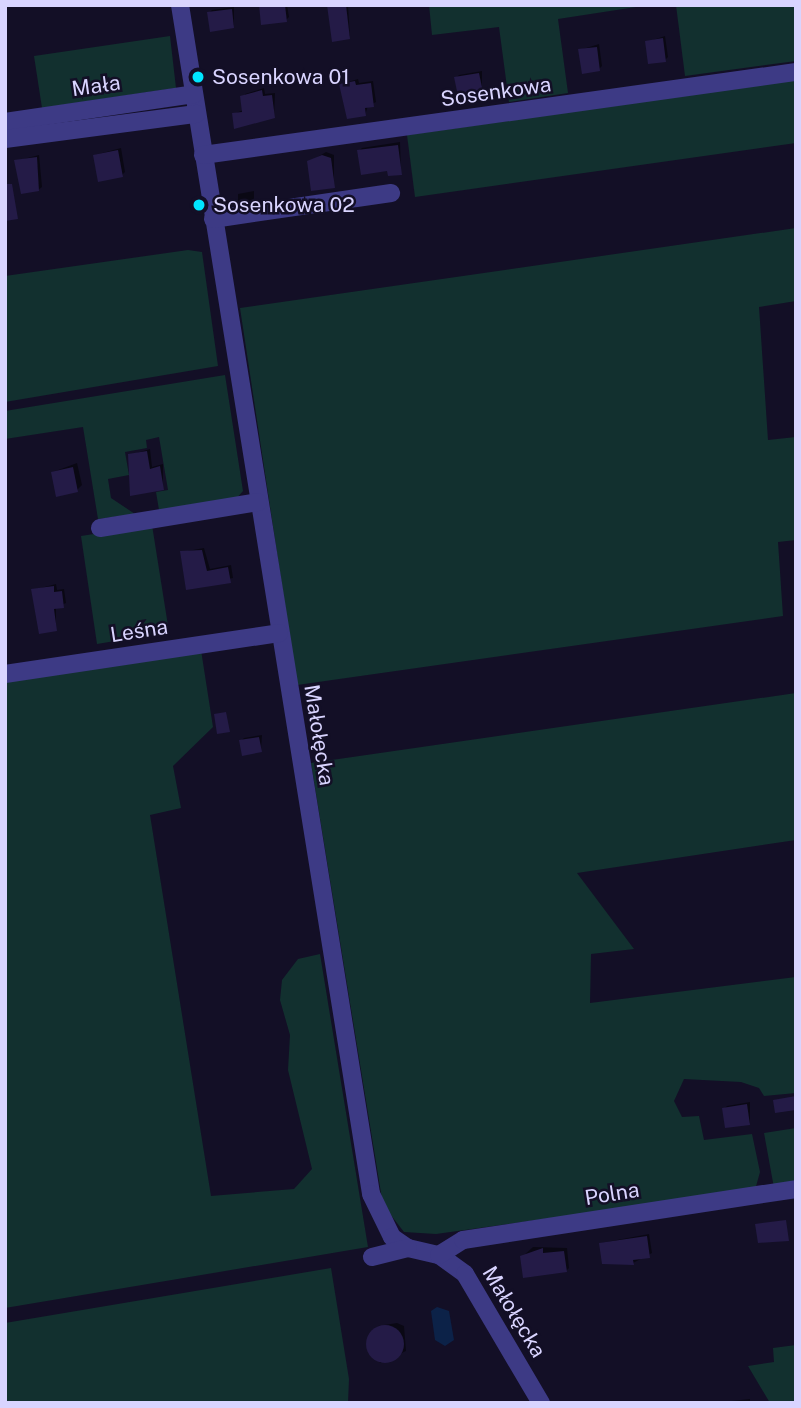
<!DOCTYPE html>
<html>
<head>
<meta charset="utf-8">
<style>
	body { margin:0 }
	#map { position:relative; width:801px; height:1408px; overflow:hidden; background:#130f26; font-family:"Public Sans",sans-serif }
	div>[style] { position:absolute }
	.green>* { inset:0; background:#12302f }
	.water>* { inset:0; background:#0c2248 }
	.shadow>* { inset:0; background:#0007 }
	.building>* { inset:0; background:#241b47 }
	.round { border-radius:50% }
	.minor>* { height:18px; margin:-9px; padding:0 9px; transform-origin:9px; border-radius:9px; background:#3d3a85 }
	.dots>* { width:19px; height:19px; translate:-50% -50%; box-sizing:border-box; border:4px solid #130f26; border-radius:50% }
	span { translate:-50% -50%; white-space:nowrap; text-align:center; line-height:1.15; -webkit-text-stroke:5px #130f26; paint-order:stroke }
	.poi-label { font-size:21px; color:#d9d4ff }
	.left { translate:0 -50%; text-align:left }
	.street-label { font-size:21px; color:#d9d4ff }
	.frame { position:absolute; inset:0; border:7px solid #d9d4ff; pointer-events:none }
</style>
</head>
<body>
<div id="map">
	<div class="green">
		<i style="clip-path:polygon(429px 5px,649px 5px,558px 19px,568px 93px,509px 102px,499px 27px,432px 35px)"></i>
		<i style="clip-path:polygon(676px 5px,796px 5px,796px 61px,685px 76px)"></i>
		<i style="clip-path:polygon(170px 36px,176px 88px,42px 108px,34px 56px)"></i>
		<i style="clip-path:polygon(796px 80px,796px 143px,415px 197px,407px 135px)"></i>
		<i style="clip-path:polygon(796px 228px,796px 301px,759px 307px,768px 440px,796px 437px,796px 540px,778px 542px,783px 616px,297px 685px,240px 308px)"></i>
		<i style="clip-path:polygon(188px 250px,202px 252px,218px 366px,5px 402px,5px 276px)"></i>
		<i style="clip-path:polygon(225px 375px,243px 491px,236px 499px,159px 510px,156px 492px,168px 490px,159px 437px,146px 440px,147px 448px,125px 452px,129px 475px,108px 479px,111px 498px,135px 514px,98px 519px,83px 427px,5px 439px,5px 411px)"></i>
		<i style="clip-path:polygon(152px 525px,169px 632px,97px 644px,81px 536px)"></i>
		<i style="clip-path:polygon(201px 650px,213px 727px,173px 766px,181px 808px,150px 815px,211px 1196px,294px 1189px,312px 1169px,288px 1070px,290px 1035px,280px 1000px,282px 980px,298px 959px,320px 954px,368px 1247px,5px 1308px,5px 680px)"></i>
		<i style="clip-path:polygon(796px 693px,796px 840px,577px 873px,634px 949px,591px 954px,590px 1003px,796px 977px,796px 1093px,764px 1096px,759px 1088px,741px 1082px,684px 1079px,674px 1101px,682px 1117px,699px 1116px,704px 1140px,752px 1134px,760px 1172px,755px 1190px,436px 1234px,404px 1232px,383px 1205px,311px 763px)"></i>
		<i style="clip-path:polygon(796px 1128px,796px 1185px,774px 1188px,764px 1133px)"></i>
		<i style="clip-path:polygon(331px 1268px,349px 1379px,348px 1403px,5px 1403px,5px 1323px)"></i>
		<i style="clip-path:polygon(796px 1345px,796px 1403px,770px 1403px,748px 1366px,774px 1362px,773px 1348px)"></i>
	</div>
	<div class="water">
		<i style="clip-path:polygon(437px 1307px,449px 1311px,454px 1340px,445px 1346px,435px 1340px,431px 1311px)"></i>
	</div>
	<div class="shadow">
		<i style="clip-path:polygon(261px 5px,287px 5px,289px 17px,286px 20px)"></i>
		<i style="clip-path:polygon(328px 5px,348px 5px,350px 37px)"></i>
		<i style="clip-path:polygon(234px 7px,234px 26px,209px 13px,212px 10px)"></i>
		<i style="clip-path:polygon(665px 36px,668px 57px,665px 60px,647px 42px)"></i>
		<i style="clip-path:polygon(599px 44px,602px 66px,599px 69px,580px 50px)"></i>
		<i style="clip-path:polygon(482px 71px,482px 90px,456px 78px,459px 75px)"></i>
		<i style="clip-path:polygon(358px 79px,359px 83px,373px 81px,376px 102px,368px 106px,365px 115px,341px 84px)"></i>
		<i style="clip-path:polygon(264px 88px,265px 94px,275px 93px,274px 117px,234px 114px,243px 110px,245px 94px)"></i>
		<i style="clip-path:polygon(400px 142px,401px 173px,359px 151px,362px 148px)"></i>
		<i style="clip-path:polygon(121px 148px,125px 172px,122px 175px,95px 155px)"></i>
		<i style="clip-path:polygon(326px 152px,334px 155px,334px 186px,309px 162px)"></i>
		<i style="clip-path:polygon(39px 155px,42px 187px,38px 190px,16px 161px)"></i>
		<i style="clip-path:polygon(254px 191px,254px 200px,238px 202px,238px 194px)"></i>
		<i style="clip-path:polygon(150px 449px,152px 467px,163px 464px,163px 488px,130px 455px)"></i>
		<i style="clip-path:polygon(77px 463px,82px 485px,77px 490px,53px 472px)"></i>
		<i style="clip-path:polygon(204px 548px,210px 569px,231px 565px,233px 578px,188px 588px,182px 552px)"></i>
		<i style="clip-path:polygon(56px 584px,57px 590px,64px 589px,66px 603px,56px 607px,56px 629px,33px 590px)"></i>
		<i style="clip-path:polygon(262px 735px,261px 750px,241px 741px,244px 738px)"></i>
		<i style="clip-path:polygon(750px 1102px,750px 1123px,724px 1109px,727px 1106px)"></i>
		<i style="clip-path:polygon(649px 1234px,652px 1253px,633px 1263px,601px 1243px)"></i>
		<i style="clip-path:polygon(533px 1247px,567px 1248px,569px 1268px,566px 1271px,522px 1257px)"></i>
		<i style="clip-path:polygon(397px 1323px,404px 1326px,406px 1351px,380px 1363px,379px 1355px,369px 1352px,367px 1339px,378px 1326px)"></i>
		<i style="clip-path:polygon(750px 1399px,750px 1403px,730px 1403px,732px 1401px)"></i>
	</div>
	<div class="building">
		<i style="clip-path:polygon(259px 5px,285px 5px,287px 22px,261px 25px)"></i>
		<i style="clip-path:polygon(327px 5px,346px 5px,350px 39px,332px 42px)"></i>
		<i style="clip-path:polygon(232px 9px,234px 28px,210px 32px,207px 12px)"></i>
		<i style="clip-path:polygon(663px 38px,666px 62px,648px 64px,645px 41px)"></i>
		<i style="clip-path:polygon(597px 47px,600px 71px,582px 74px,578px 49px)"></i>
		<i style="clip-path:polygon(479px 73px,483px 92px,458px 96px,454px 77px)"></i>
		<i style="clip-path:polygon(355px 81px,356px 85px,371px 83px,374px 107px,365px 108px,366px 116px,347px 119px,339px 84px)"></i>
		<i style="clip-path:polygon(262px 90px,263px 96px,272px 95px,275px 118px,234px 129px,232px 113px,242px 112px,240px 96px)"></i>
		<i style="clip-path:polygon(398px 145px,402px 175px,388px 176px,387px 171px,361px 175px,357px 150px)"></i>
		<i style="clip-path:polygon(118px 150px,123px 177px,98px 182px,93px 155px)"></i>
		<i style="clip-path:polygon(322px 155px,331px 158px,335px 188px,311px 191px,307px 161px)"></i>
		<i style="clip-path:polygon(37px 157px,39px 191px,21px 194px,14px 160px)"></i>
		<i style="clip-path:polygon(5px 184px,12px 184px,18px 219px,5px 221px)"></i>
		<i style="clip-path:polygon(147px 451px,150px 469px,160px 466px,164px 490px,130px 496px,128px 454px)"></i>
		<i style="clip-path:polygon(73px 467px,78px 492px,56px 497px,51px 472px)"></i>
		<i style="clip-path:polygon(202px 550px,207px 571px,228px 567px,231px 583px,186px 590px,180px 551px)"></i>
		<i style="clip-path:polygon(54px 586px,54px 592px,62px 591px,64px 608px,54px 609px,57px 631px,39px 634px,31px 589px)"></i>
		<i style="clip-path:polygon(226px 712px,230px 732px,217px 734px,214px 714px)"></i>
		<i style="clip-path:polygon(259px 737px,262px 752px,242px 756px,239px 740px)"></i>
		<i style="clip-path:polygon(796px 1096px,796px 1110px,775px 1113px,773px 1100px)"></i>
		<i style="clip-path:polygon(747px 1104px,750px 1125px,725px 1128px,722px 1108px)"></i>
		<i style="clip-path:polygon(786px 1220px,789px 1241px,758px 1243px,755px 1224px)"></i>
		<i style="clip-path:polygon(647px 1236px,650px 1258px,633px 1260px,634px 1265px,602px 1264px,599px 1243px)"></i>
		<i style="clip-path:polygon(543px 1248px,543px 1253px,564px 1251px,567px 1272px,523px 1278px,520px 1256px)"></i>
		<i class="round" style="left:366px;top:1325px;width:38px;height:38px"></i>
	</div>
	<div class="minor">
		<i style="left:180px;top:5px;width:1204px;rotate:80.87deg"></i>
		<i style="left:371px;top:1194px;width:48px;rotate:64deg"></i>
		<i style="left:392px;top:1237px;width:19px;rotate:35deg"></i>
		<i style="left:408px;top:1248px;width:32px;rotate:13deg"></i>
		<i style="left:439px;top:1255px;width:32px;rotate:36deg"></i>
		<i style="left:465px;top:1274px;width:150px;rotate:59.5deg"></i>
		<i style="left:5px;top:122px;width:191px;rotate:-8.4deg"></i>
		<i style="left:5px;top:139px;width:193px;rotate:-7.5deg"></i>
		<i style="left:203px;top:155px;width:599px;rotate:-7.97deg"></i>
		<i style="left:213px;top:219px;width:180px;rotate:-8.3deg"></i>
		<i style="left:100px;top:528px;width:160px;rotate:-9.3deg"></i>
		<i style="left:5px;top:674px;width:277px;rotate:-8.5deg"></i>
		<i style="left:439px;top:1255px;width:28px;rotate:-32deg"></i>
		<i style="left:463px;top:1240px;width:337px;rotate:-8.7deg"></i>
		<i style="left:372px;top:1257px;width:37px;rotate:-14deg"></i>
	</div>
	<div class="dots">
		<i style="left:198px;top:77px;background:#00e5ff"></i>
		<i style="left:199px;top:205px;background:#00e5ff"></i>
	</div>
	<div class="poi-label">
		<span class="left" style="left:212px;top:77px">Sosenkowa 01</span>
		<span class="left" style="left:213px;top:205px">Sosenkowa 02</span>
	</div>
	<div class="street-label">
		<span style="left:96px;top:86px;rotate:-8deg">Mała</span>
		<span style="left:496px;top:92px;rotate:-8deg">Sosenkowa</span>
		<span style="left:139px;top:631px;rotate:-9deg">Leśna</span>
		<span style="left:319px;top:735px;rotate:81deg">Małołęcka</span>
		<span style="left:612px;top:1194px;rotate:-9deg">Polna</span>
		<span style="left:514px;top:1312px;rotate:59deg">Małołęcka</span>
	</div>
	<div class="frame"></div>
</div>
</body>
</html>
